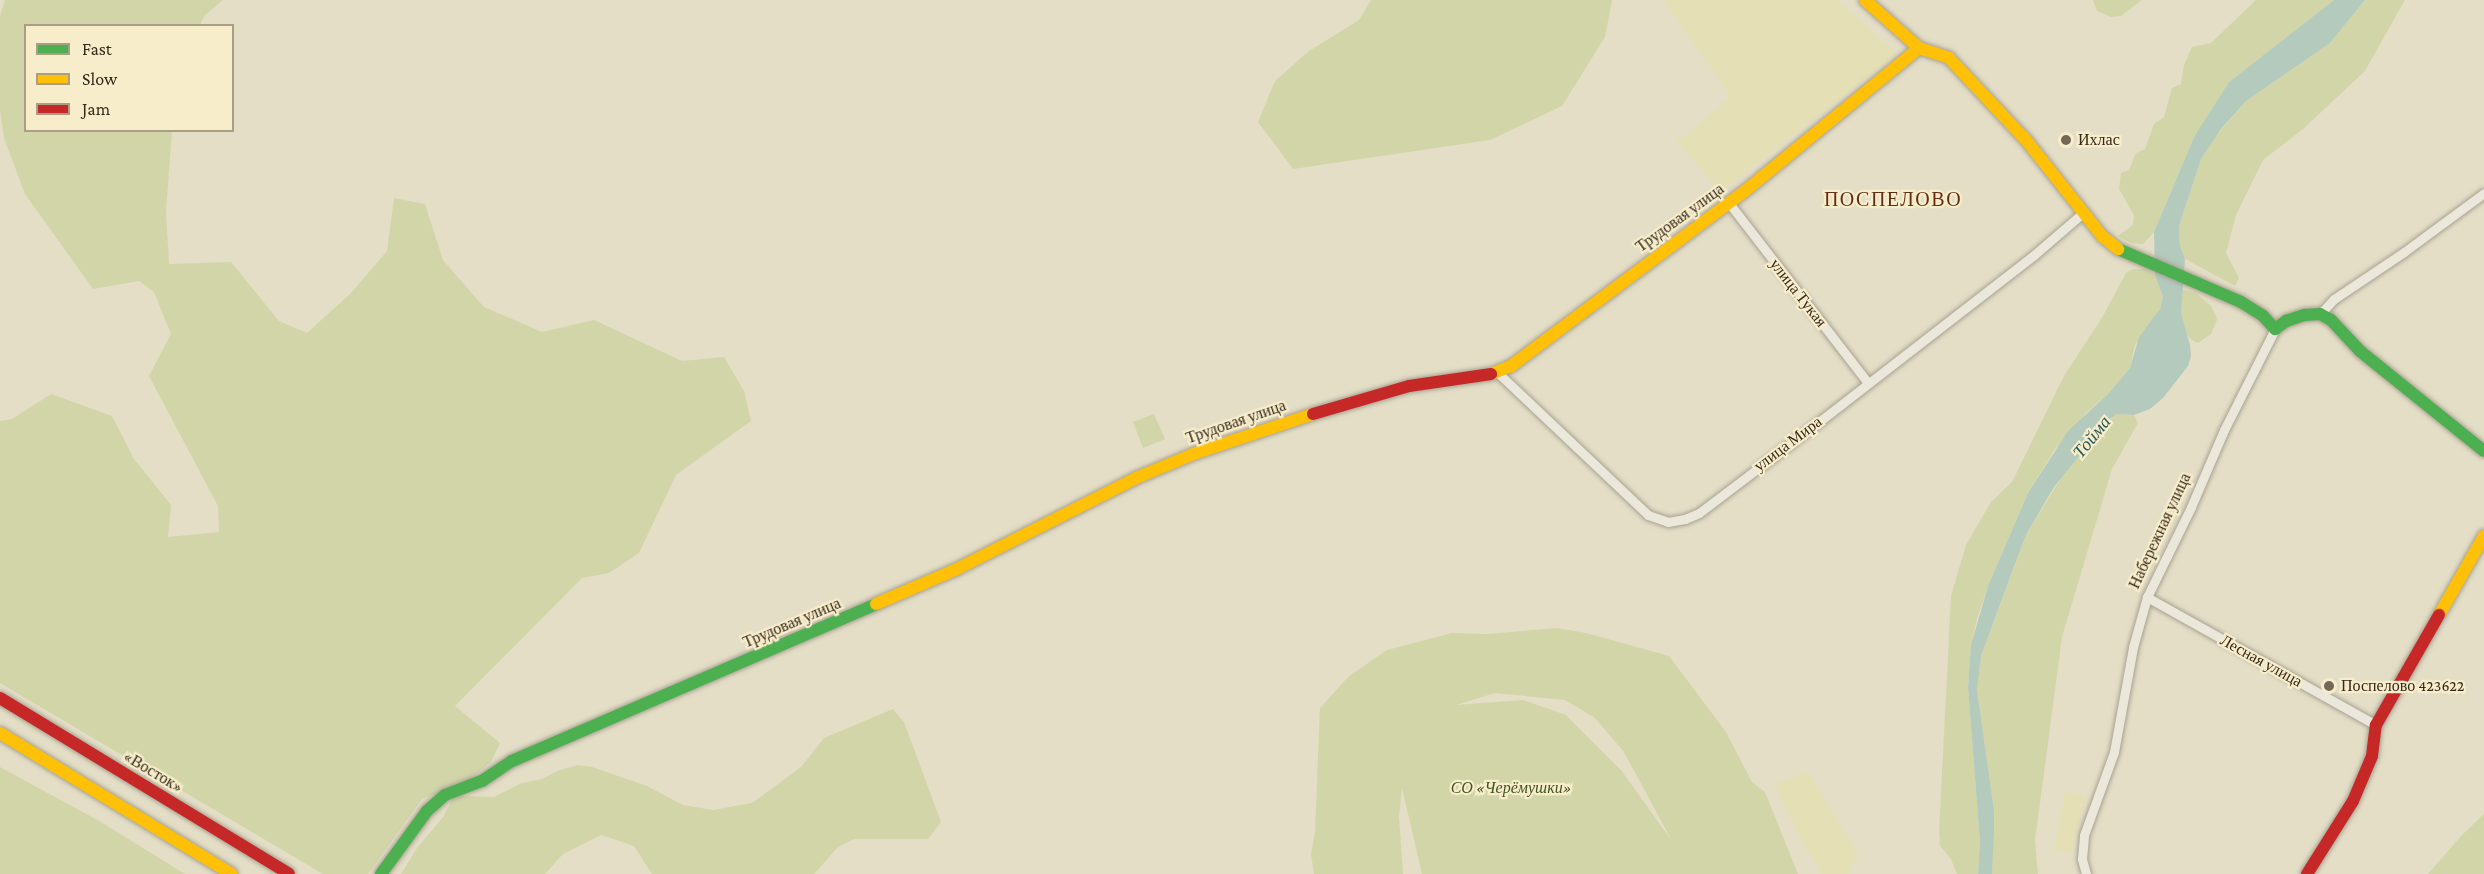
<!DOCTYPE html>
<html>
<head>
<meta charset="utf-8">
<style>
	body { margin:0 }
	#map { position:relative; width:2484px; height:874px; overflow:hidden; background:#e4dec7; font-family:"Crimson Pro",serif }
	div>[style] { position:absolute }
	.farmland>* { inset:0; background:#e5dfb6 }
	.green>* { inset:0; background:#d2d5a8 }
	.water>* { inset:0; background:#b4cabd }
	.roads { filter:drop-shadow(0 0 2px #a8a291) drop-shadow(0 0 2px #a8a291) }
	.street>* { height:9px; margin:-4.5px; padding:0 4.5px; transform-origin:4.5px; border-radius:4.5px; background:#ebe7da }
	.fast>* { height:12px; margin:-6px; padding:0 6px; transform-origin:6px; border-radius:6px; background:#4caf50 }
	.slow>* { height:12px; margin:-6px; padding:0 6px; transform-origin:6px; border-radius:6px; background:#ffc107 }
	.jam>* { height:12px; margin:-6px; padding:0 6px; transform-origin:6px; border-radius:6px; background:#c62828 }
	.dots>* { width:16px; height:16px; translate:-50% -50%; box-sizing:border-box; border:3px solid #f7edcb; border-radius:50% }
	span { translate:-50% -50%; white-space:nowrap; text-align:center; line-height:1.15; -webkit-text-stroke:4.5px #f7edcb; paint-order:stroke }
	.poi-label { font-size:16px; color:#36291a }
	.left { translate:0 -50%; text-align:left }
	.street-label { font-size:16px; color:#36291a }
	.park-label { font-size:16px; color:#43541f; font-style:italic }
	.water-label { font-size:18px; color:#285757; font-style:italic }
	.quarter-label { font-size:20px; color:#652c17; letter-spacing:1.5px }
	.legend { position:absolute; left:24px; top:24px; width:210px; height:108px; box-sizing:border-box; background:#f7edcb; border:2px solid #aa9f84; margin:0; padding:8px 10px; list-style:none; font-size:18px; color:#36291a }
	.legend li { display:flex; align-items:center; gap:12px; height:30px }
	.legend b { width:30px; border:2px solid #aa9f84 }
</style>
</head>
<body>
<div id="map">
	<div class="farmland">
		<i style="clip-path:polygon(1663px 0,1837px 0,1897px 54px,1720px 192px,1675px 139px,1683px 138px,1731px 96px)"></i>
		<i style="clip-path:polygon(1808px 772px,1858px 854px,1847px 874px,1822px 874px,1799px 837px,1775px 784px)"></i>
		<i style="clip-path:polygon(2065px 791px,2086px 796px,2071px 853px,2054px 850px)"></i>
	</div>
	<div class="green">
		<i style="clip-path:polygon(5px 0,223px 0,204px 16px,200px 25px,26px 26px,26px 130px,172px 131px,166px 211px,169px 264px,231px 262px,279px 321px,307px 333px,351px 293px,387px 251px,394px 198px,425px 204px,443px 260px,484px 307px,542px 332px,594px 320px,682px 361px,724px 357px,744px 391px,751px 421px,676px 475px,639px 553px,609px 573px,582px 578px,455px 706px,500px 743px,491px 762px,469px 780px,422px 799px,368px 874px,323px 874px,0 683px,0 421px,12px 419px,51px 394px,112px 416px,134px 459px,171px 505px,168px 537px,219px 532px,218px 506px,149px 376px,171px 334px,154px 292px,139px 281px,93px 289px,25px 194px,4px 138px,0 110px,0 16px)"></i>
		<i style="clip-path:polygon(1371px 0,1612px 0,1605px 37px,1562px 106px,1490px 140px,1293px 169px,1258px 122px,1275px 81px,1309px 51px,1359px 20px)"></i>
		<i style="clip-path:polygon(2093px 0,2142px 0,2121px 16px,2111px 17px,2097px 11px)"></i>
		<i style="clip-path:polygon(2256px 0,2334px 0,2229px 82px,2195px 135px,2154px 232px,2143px 244px,2131px 243px,2118px 236px,2133px 225px,2134px 215px,2119px 189px,2121px 173px,2129px 170px,2136px 153px,2145px 149px,2154px 124px,2164px 117px,2172px 88px,2181px 84px,2184px 65px,2192px 47px,2211px 43px)"></i>
		<i style="clip-path:polygon(2365px 0,2405px 0,2365px 71px,2303px 129px,2263px 160px,2236px 215px,2226px 253px,2239px 278px,2235px 286px,2185px 259px,2179px 242px,2179px 226px,2201px 159px,2210px 143px,2246px 101px,2330px 43px)"></i>
		<i style="clip-path:polygon(2133px 269px,2145px 269px,2155px 275px,2163px 297px,2160px 309px,2135px 345px,2130px 368px,2108px 394px,2087px 412px,2055px 449px,2028px 493px,1988px 586px,1977px 619px,1971px 645px,1968px 687px,1980px 842px,1978px 874px,1957px 874px,1951px 859px,1940px 846px,1939px 832px,1951px 596px,1966px 545px,1991px 502px,2012px 482px,2064px 376px,2103px 316px,2126px 273px)"></i>
		<i style="clip-path:polygon(2181px 289px,2196px 293px,2211px 306px,2216px 316px,2217px 320px,2211px 334px,2198px 343px,2189px 338px,2184px 330px,2181px 313px)"></i>
		<i style="clip-path:polygon(1154px 414px,1165px 439px,1143px 448px,1133px 422px)"></i>
		<i style="clip-path:polygon(2117px 414px,2134px 415px,2138px 423px,2112px 469px,2062px 637px,2035px 841px,2038px 874px,1992px 874px,1994px 810px,1977px 690px,1981px 656px,2027px 533px,2068px 467px,2107px 421px)"></i>
		<i style="clip-path:polygon(evenodd,1557px 628px,1586px 633px,1669px 656px,1726px 732px,1752px 782px,1765px 792px,1798px 874px,1422px 874px,1402px 788px,1399px 817px,1403px 874px,1314px 874px,1311px 854px,1315px 832px,1320px 708px,1349px 676px,1387px 650px,1452px 633px,1487px 634px,1557px 628px,1495px 693px,1565px 700px,1595px 718px,1624px 752px,1672px 841px,1621px 770px,1566px 715px,1523px 700px,1456px 705px,1495px 693px)"></i>
		<i style="clip-path:polygon(893px 709px,904px 722px,941px 822px,928px 839px,854px 839px,838px 847px,814px 874px,652px 874px,634px 846px,601px 835px,563px 854px,545px 874px,401px 874px,417px 848px,443px 817px,452px 800px,459px 796px,494px 797px,522px 783px,542px 779px,557px 771px,578px 765px,592px 767px,647px 786px,683px 805px,713px 810px,752px 803px,801px 767px,824px 738px)"></i>
		<i style="clip-path:polygon(0 767px,101px 822px,185px 874px,0 874px)"></i>
		<i style="clip-path:polygon(2484px 814px,2484px 874px,2428px 874px,2462px 835px)"></i>
	</div>
	<div class="water">
		<i style="clip-path:polygon(2334px 0,2365px 0,2330px 43px,2246px 101px,2221px 129px,2201px 159px,2179px 226px,2179px 242px,2185px 259px,2181px 313px,2190px 345px,2191px 356px,2188px 366px,2163px 398px,2150px 409px,2134px 415px,2117px 414px,2107px 421px,2054px 487px,2027px 533px,2018px 556px,1981px 656px,1977px 690px,1994px 810px,1994px 831px,1992px 874px,1978px 874px,1980px 842px,1968px 687px,1971px 645px,1988px 586px,2028px 493px,2068px 431px,2108px 394px,2130px 368px,2139px 337px,2160px 309px,2163px 297px,2155px 275px,2154px 232px,2195px 135px,2229px 82px)"></i>
	</div>
	<div class="roads">
		<div class="street">
			<i style="left:1729px;top:203px;width:227px;rotate:52.3deg"></i>
			<i style="left:2320px;top:314px;width:21px;rotate:-47deg"></i>
			<i style="left:2334px;top:299px;width:84px;rotate:-33.9deg"></i>
			<i style="left:2404px;top:252px;width:99px;rotate:-36.4deg"></i>
			<i style="left:1497px;top:372px;width:208px;rotate:43.4deg"></i>
			<i style="left:1648px;top:515px;width:21px;rotate:19deg"></i>
			<i style="left:1668px;top:522px;width:17px;rotate:-10deg"></i>
			<i style="left:1685px;top:519px;width:15px;rotate:-23deg"></i>
			<i style="left:1699px;top:513px;width:141px;rotate:-37.2deg"></i>
			<i style="left:1811px;top:428px;width:282px;rotate:-37.8deg"></i>
			<i style="left:2034px;top:255px;width:66px;rotate:-40.7deg"></i>
			<i style="left:2147px;top:597px;width:262px;rotate:29.2deg"></i>
			<i style="left:2086px;top:874px;width:16px;rotate:-105deg"></i>
			<i style="left:2082px;top:859px;width:24px;rotate:-85deg"></i>
			<i style="left:2084px;top:835px;width:88px;rotate:-70.1deg"></i>
			<i style="left:2114px;top:752px;width:107px;rotate:-79.7deg"></i>
			<i style="left:2133px;top:647px;width:52px;rotate:-74.4deg"></i>
			<i style="left:2147px;top:597px;width:100px;rotate:-63.9deg"></i>
			<i style="left:2191px;top:507px;width:84px;rotate:-66.8deg"></i>
			<i style="left:2224px;top:430px;width:113px;rotate:-63.2deg"></i>
		</div>
		<div class="fast">
			<i style="left:2118px;top:249px;width:134px;rotate:23.3deg"></i>
			<i style="left:2241px;top:302px;width:26px;rotate:32deg"></i>
			<i style="left:2263px;top:316px;width:18px;rotate:47deg"></i>
			<i style="left:2275px;top:329px;width:14px;rotate:-36deg"></i>
			<i style="left:2286px;top:321px;width:20px;rotate:-18deg"></i>
			<i style="left:2305px;top:315px;width:15px;rotate:-4deg"></i>
			<i style="left:2320px;top:314px;width:13px;rotate:29deg"></i>
			<i style="left:2331px;top:320px;width:42px;rotate:46.9deg"></i>
			<i style="left:2360px;top:351px;width:159px;rotate:38.9deg"></i>
			<i style="left:381px;top:874px;width:78px;rotate:-53.9deg"></i>
			<i style="left:427px;top:811px;width:24px;rotate:-42deg"></i>
			<i style="left:445px;top:795px;width:40px;rotate:-21deg"></i>
			<i style="left:482px;top:781px;width:36px;rotate:-34deg"></i>
			<i style="left:512px;top:761px;width:396px;rotate:-23.3deg"></i>
		</div>
		<div class="slow">
			<i style="left:1865px;top:0;width:72px;rotate:41.6deg"></i>
			<i style="left:1919px;top:48px;width:32px;rotate:18deg"></i>
			<i style="left:1949px;top:58px;width:112px;rotate:46.8deg"></i>
			<i style="left:2026px;top:140px;width:122px;rotate:51.6deg"></i>
			<i style="left:2102px;top:236px;width:21px;rotate:39deg"></i>
			<i style="left:1491px;top:374px;width:22px;rotate:-22deg"></i>
			<i style="left:1511px;top:366px;width:292px;rotate:-36.8deg"></i>
			<i style="left:1745px;top:191px;width:225px;rotate:-39.4deg"></i>
			<i style="left:876px;top:604px;width:86px;rotate:-23.3deg"></i>
			<i style="left:955px;top:570px;width:203px;rotate:-26.9deg"></i>
			<i style="left:1136px;top:478px;width:65px;rotate:-22.6deg"></i>
			<i style="left:1196px;top:453px;width:123px;rotate:-18.4deg"></i>
			<i style="left:2439px;top:615px;width:91px;rotate:-60.3deg"></i>
			<i style="left:0;top:733px;width:271px;rotate:31.3deg"></i>
		</div>
		<div class="jam">
			<i style="left:1313px;top:414px;width:100px;rotate:-16.3deg"></i>
			<i style="left:1409px;top:386px;width:83px;rotate:-8.3deg"></i>
			<i style="left:0;top:698px;width:338px;rotate:31.3deg"></i>
			<i style="left:2307px;top:874px;width:86px;rotate:-57.8deg"></i>
			<i style="left:2353px;top:801px;width:49px;rotate:-67.1deg"></i>
			<i style="left:2372px;top:756px;width:31px;rotate:-83deg"></i>
			<i style="left:2376px;top:725px;width:127px;rotate:-60.2deg"></i>
		</div>
	</div>
	<div class="dots">
		<i style="left:2066px;top:140px;background:#736857"></i>
		<i style="left:2329px;top:686px;background:#736857"></i>
	</div>
	<div class="poi-label">
		<span class="left" style="left:2078px;top:140px">Ихлас</span>
		<span class="left" style="left:2341px;top:686px">Поспелово 423622</span>
	</div>
	<div class="street-label">
		<span style="left:1680px;top:218px;rotate:-36deg">Трудовая улица</span>
		<span style="left:1798px;top:293px;rotate:52deg">улица Тукая</span>
		<span style="left:1236px;top:422px;rotate:-19deg">Трудовая улица</span>
		<span style="left:1788px;top:444px;rotate:-37deg">улица Мира</span>
		<span style="left:2160px;top:531px;rotate:-65deg">Набережная улица</span>
		<span style="left:792px;top:623px;rotate:-23deg">Трудовая улица</span>
		<span style="left:2261px;top:661px;rotate:29deg">Лесная улица</span>
		<span style="left:153px;top:772px;rotate:31deg">«Восток»</span>
	</div>
	<div class="park-label">
		<span style="left:1511px;top:788px">СО «Черёмушки»</span>
	</div>
	<div class="water-label">
		<span style="left:2092px;top:437px;rotate:-51deg">Тойма</span>
	</div>
	<div class="quarter-label">
		<span style="left:1893px;top:199px">ПОСПЕЛОВО</span>
	</div>
	<ul class="legend">
	<li><b style="height:8px;background:#4caf50"></b>Fast</li>
	<li><b style="height:8px;background:#ffc107"></b>Slow</li>
	<li><b style="height:8px;background:#c62828"></b>Jam</li>
	</ul>
</div>
</body>
</html>
